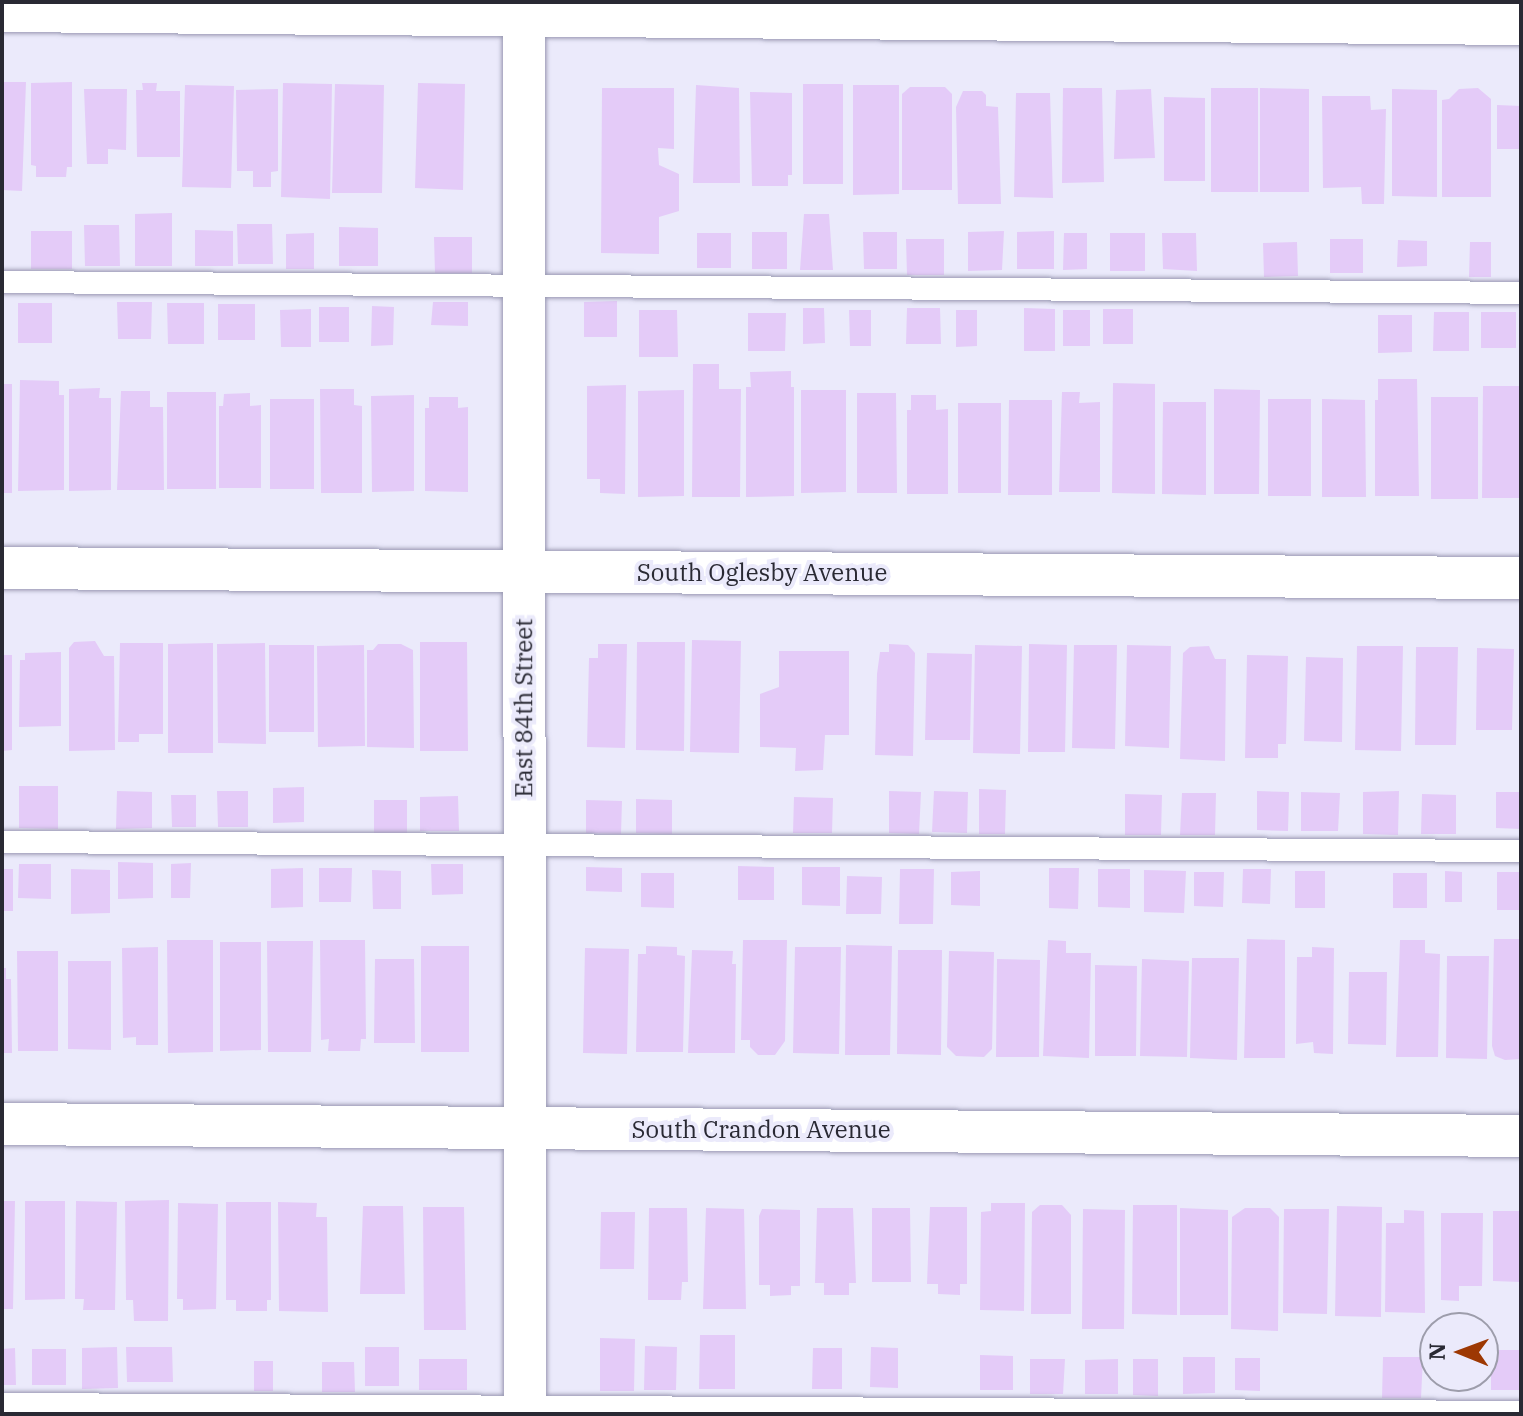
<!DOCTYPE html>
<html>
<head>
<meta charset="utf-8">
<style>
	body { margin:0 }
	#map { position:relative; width:1523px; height:1416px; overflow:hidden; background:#ebeafb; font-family:"IBM Plex Serif",serif }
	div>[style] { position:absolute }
	.building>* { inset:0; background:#e4cbf8 }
	.roads { filter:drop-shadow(0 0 2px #9a99b3) drop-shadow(0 0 2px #9a99b3) }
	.service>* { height:22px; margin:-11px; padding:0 11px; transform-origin:11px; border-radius:11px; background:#fff }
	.minor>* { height:42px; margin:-21px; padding:0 21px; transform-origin:21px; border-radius:21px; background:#fff }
	.tertiary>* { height:44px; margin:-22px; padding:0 22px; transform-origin:22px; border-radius:22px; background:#fff }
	span { translate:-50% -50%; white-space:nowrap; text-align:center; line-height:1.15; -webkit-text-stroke:8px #ebeafb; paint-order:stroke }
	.street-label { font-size:24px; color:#292933 }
	.frame { position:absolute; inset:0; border:4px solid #292933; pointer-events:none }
	.north { position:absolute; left:1419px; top:1312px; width:80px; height:80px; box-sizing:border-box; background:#ebeafb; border:2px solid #9d9dab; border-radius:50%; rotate:271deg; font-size:22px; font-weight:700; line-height:32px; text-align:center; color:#292933 }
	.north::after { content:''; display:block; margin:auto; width:28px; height:36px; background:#9d3803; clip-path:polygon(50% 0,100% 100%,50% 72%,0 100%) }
</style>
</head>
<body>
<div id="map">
	<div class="building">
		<i style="clip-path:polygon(2px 82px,26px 82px,22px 191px,2px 190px)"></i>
		<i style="clip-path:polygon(72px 82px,72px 167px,67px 167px,66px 177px,36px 177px,36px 166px,31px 165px,31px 83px)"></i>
		<i style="clip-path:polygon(142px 83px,157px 83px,156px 91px,180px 91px,180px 157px,137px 157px,136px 90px,143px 90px)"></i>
		<i style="clip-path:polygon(283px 83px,332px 84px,330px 199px,281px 197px)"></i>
		<i style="clip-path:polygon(418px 83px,465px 84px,463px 190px,415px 188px)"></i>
		<i style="clip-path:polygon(335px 84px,384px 85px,382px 193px,332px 193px)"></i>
		<i style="clip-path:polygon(803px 84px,843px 84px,843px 184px,803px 184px)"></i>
		<i style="clip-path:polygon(185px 85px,234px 86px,231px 188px,182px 187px)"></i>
		<i style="clip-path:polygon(696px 85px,739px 88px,740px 183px,693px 183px)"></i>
		<i style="clip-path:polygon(853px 85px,899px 85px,899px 194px,853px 195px)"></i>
		<i style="clip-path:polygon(910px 87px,945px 87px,952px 94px,952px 190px,902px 190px,902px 94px)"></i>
		<i style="clip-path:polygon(602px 88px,674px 88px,674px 149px,658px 148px,659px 165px,679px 174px,679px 211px,659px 217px,659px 254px,601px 253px)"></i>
		<i style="clip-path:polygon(1063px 88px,1102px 88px,1104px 182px,1062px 183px)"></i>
		<i style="clip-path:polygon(1211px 88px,1258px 88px,1258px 192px,1211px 192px)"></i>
		<i style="clip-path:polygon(1260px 88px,1309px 89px,1309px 192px,1260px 192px)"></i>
		<i style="clip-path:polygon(1478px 88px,1491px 99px,1491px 197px,1442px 197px,1442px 100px,1449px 99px,1459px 89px)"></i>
		<i style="clip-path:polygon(84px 89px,127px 89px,126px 150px,108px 149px,108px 164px,87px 164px)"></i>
		<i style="clip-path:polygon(278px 89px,278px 171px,271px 172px,271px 187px,253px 187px,253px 171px,237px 171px,236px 90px)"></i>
		<i style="clip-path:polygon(1151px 89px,1155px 158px,1114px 159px,1116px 90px)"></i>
		<i style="clip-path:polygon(1392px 89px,1437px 90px,1437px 197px,1392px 196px)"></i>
		<i style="clip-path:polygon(963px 91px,982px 91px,986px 95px,986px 106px,998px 107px,1001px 204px,958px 204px,956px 107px)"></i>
		<i style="clip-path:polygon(750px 92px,792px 93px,792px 175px,788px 175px,788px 186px,752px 186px)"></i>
		<i style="clip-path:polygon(1016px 93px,1050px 93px,1053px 198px,1014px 197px)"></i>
		<i style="clip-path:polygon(1322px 96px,1370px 96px,1371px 110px,1386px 109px,1384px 204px,1362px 204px,1361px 187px,1323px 188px)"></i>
		<i style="clip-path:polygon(1164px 97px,1205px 98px,1205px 181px,1164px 181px)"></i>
		<i style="clip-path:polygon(1497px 105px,1521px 106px,1521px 149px,1497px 149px)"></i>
		<i style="clip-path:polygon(172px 213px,172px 266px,135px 266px,135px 214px)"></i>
		<i style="clip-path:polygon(804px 214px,829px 214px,833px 270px,800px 270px)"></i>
		<i style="clip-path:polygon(237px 224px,272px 224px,273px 264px,238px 264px)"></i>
		<i style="clip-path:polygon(84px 225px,119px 225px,120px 266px,85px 266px)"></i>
		<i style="clip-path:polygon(339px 227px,378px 228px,378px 266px,339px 266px)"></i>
		<i style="clip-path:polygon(195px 230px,233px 231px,233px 266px,195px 266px)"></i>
		<i style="clip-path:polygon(31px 231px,72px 231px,72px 269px,31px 269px)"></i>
		<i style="clip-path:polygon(1004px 231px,1002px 270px,968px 271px,968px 232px)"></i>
		<i style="clip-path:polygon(1054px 231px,1054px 269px,1017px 269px,1017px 232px)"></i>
		<i style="clip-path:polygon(752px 232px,787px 232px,787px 269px,752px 269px)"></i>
		<i style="clip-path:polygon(863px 232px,897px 232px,897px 269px,864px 269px)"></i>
		<i style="clip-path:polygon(314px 233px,314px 269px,286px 269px,286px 234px)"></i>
		<i style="clip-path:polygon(697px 233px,731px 233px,731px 268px,697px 268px)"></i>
		<i style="clip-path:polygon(1064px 233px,1087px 233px,1087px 269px,1063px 270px)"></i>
		<i style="clip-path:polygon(1110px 233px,1145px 233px,1145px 271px,1110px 271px)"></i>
		<i style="clip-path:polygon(1162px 233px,1196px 233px,1197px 271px,1163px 269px)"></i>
		<i style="clip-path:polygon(434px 237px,472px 237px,472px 273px,435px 273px)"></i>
		<i style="clip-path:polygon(906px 239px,944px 239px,944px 275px,907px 275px)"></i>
		<i style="clip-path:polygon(1330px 239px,1363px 239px,1363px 273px,1330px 273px)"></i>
		<i style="clip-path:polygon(1398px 240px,1427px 241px,1427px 266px,1397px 267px)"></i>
		<i style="clip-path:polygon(1297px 242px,1298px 276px,1264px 277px,1263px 243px)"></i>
		<i style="clip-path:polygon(1470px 242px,1491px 242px,1491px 277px,1469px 277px)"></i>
		<i style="clip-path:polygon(617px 301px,617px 337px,584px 337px,584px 302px)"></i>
		<i style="clip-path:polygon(117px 302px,152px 302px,151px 339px,118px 339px)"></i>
		<i style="clip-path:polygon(433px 302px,468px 302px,468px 326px,431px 325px)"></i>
		<i style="clip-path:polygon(18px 303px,52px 303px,52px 343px,18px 343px)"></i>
		<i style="clip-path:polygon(167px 303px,204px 303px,204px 344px,168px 344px)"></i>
		<i style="clip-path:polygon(218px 304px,255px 304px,255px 340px,218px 340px)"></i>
		<i style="clip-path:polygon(372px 306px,394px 307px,393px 345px,371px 346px)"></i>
		<i style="clip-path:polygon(319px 307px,349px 307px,349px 342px,319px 342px)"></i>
		<i style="clip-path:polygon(803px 308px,824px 308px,825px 343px,803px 344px)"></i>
		<i style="clip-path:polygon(907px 308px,940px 308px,941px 344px,906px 344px)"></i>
		<i style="clip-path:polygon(1024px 308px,1055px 309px,1055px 351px,1024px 351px)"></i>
		<i style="clip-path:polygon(311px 309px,311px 347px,281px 347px,280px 310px)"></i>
		<i style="clip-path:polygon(1103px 309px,1133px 309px,1133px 344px,1103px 344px)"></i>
		<i style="clip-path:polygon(639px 310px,677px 310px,678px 357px,639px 357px)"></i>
		<i style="clip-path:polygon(849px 310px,871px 310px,871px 346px,850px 346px)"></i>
		<i style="clip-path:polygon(956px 310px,977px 310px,977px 346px,956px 347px)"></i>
		<i style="clip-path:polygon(1063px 310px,1090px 310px,1090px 346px,1063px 346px)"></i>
		<i style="clip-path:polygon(1434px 312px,1469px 312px,1469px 351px,1433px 351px)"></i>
		<i style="clip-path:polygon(1481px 312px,1516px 312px,1516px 348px,1481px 348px)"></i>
		<i style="clip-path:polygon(748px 313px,786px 313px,785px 351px,748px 351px)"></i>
		<i style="clip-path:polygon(1378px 315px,1412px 315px,1412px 352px,1378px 353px)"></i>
		<i style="clip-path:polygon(693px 364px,719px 364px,719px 389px,741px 389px,740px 497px,692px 497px)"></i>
		<i style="clip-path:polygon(791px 371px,791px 387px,794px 387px,794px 496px,746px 497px,746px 387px,751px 387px,750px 372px)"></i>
		<i style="clip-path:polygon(1378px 379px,1417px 379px,1419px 496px,1375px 496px,1375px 400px,1378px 400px)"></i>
		<i style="clip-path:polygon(20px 380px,59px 381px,59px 395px,64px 395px,64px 490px,18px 491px)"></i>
		<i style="clip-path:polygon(1113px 383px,1155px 384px,1155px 494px,1112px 493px)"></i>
		<i style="clip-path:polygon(2px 384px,12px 384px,12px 493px,2px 493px)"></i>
		<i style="clip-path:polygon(626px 385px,625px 494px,600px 493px,600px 479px,587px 479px,587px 386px)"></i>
		<i style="clip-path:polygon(1483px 386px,1521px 386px,1521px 498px,1482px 498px)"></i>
		<i style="clip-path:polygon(100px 388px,99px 398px,111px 398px,111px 490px,69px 491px,69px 389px)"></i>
		<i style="clip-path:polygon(320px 389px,354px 389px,354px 405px,362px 406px,362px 493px,321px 493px)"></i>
		<i style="clip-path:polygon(1214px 389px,1260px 390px,1259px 494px,1214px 494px)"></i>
		<i style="clip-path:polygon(684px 390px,684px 496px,638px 497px,638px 391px)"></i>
		<i style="clip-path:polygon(801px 390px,846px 390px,846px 492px,801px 493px)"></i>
		<i style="clip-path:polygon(121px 391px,150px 391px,150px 407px,163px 407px,164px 490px,117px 490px)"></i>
		<i style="clip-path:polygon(167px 392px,216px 392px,216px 489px,167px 489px)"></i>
		<i style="clip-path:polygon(1062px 392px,1080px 392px,1079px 403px,1100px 402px,1100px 492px,1059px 492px)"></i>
		<i style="clip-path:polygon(250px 393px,250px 406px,261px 405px,261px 488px,219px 488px,219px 406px,223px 406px,224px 394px)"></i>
		<i style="clip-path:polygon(857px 393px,896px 393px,897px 493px,857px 493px)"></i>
		<i style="clip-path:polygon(414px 395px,414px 491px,372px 492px,371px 396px)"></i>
		<i style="clip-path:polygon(911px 395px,936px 395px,936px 410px,948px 409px,948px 494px,907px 494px,907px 410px,911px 410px)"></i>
		<i style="clip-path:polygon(429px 397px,458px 397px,458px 408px,468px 407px,468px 492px,425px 491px,425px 408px,429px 408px)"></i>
		<i style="clip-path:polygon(1431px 397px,1478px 397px,1478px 499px,1431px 499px)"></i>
		<i style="clip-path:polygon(270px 399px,314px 399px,314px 489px,270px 489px)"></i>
		<i style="clip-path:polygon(1268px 399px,1311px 399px,1311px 496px,1268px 496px)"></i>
		<i style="clip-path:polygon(1322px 399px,1365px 400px,1366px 497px,1322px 497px)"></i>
		<i style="clip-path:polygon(1009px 400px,1052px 400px,1052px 495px,1008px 495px)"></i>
		<i style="clip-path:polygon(1163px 402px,1206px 402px,1206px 495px,1162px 494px)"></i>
		<i style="clip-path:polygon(958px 403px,1001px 403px,1001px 493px,958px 493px)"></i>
		<i style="clip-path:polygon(692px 640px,741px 641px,739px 753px,690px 752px)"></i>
		<i style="clip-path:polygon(95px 641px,104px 656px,114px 656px,115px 750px,69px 751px,69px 648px,74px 642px)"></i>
		<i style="clip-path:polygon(420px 642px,467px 642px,468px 751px,420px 751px)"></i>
		<i style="clip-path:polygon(637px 642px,685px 642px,684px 751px,636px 750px)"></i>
		<i style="clip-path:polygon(120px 643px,163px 643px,163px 734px,139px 734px,139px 742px,118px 742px)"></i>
		<i style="clip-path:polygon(213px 643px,213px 753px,168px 753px,168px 644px)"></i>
		<i style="clip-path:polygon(265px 643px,266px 744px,218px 743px,217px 644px)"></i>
		<i style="clip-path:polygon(378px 644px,401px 644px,413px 650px,414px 748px,367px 747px,367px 650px,373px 650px)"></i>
		<i style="clip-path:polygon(598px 644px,627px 644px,625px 748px,587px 747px,589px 658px,598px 658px)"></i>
		<i style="clip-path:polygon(889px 644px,908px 645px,915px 653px,913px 756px,875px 755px,877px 674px,880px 652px,889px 652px)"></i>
		<i style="clip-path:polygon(1029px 644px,1067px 645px,1065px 752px,1028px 752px)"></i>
		<i style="clip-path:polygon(269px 645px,314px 645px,314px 732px,269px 732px)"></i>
		<i style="clip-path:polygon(364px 645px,365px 746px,318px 747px,317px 646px)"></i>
		<i style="clip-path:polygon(975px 645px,1022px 646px,1020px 754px,973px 753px)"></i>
		<i style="clip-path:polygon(1074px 645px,1117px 645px,1115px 749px,1072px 748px)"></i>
		<i style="clip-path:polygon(1127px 645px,1171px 646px,1169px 748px,1125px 746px)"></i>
		<i style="clip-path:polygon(1209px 646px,1215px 659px,1226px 659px,1225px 761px,1180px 759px,1183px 653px,1190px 647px)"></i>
		<i style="clip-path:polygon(1357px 646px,1403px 646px,1401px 751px,1355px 750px)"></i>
		<i style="clip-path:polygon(1416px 647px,1458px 647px,1456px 745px,1415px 745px)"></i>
		<i style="clip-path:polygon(1477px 648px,1514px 649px,1512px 730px,1476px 730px)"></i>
		<i style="clip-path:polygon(779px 651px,849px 651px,849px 735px,825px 735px,823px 770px,795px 771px,796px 748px,760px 747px,760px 694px,779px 687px)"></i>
		<i style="clip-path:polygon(61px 652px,61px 726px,19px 727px,20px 660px,25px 660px,25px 653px)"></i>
		<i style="clip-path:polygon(927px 653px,972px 654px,970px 740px,925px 740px)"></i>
		<i style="clip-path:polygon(2px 655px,12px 655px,12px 750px,2px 751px)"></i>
		<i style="clip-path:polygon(1247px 655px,1288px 656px,1286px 744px,1278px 744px,1278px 758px,1245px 758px)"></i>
		<i style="clip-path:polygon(1306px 657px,1343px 658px,1342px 742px,1304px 741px)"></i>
		<i style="clip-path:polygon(19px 786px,58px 786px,58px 829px,19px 828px)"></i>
		<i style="clip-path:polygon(304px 787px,304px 822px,273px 823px,273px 788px)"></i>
		<i style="clip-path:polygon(979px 789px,1006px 790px,1005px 834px,979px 834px)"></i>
		<i style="clip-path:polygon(117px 791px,152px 792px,152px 828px,116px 829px)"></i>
		<i style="clip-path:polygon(217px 791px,248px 791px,248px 827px,218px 827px)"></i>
		<i style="clip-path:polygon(889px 791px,921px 792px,919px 834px,889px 833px)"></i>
		<i style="clip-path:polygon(934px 791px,968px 792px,967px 833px,932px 832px)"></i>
		<i style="clip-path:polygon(1257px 791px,1289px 792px,1288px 831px,1257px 830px)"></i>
		<i style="clip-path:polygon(1399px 791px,1398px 835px,1363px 834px,1363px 792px)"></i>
		<i style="clip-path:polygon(1301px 792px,1340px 793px,1338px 831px,1301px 831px)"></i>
		<i style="clip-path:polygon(1496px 792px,1521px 792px,1521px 829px,1496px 828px)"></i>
		<i style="clip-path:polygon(1182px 793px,1216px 793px,1215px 835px,1180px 835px)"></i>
		<i style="clip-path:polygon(1125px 794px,1162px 795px,1161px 835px,1125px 835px)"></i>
		<i style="clip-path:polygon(1422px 794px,1456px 795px,1456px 834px,1421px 834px)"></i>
		<i style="clip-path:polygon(171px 795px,196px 795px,196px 827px,172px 827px)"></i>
		<i style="clip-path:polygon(458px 796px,459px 831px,420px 831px,420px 797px)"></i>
		<i style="clip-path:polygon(794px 797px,833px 798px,832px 833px,793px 833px)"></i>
		<i style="clip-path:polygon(636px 799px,672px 800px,672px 834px,636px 833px)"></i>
		<i style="clip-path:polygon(374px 800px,407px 800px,407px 834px,374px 834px)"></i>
		<i style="clip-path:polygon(586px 800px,622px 801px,621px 834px,586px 833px)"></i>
		<i style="clip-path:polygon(118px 862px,153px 863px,153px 898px,118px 899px)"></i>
		<i style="clip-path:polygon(191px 863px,190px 898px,171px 898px,171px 864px)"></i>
		<i style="clip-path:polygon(19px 864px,51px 864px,51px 899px,18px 898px)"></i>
		<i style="clip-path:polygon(431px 864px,463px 864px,463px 894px,432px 895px)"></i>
		<i style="clip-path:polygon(738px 866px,774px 867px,774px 900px,738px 900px)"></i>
		<i style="clip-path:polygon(586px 867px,622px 868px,622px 892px,586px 891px)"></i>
		<i style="clip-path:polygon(802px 867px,840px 867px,840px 906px,802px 905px)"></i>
		<i style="clip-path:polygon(303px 868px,303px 907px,271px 908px,271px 869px)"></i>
		<i style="clip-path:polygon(319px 868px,352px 868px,351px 902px,319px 902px)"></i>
		<i style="clip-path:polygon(1049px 868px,1079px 868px,1078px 909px,1049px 908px)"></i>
		<i style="clip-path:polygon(2px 869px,13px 869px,13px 911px,2px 911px)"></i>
		<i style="clip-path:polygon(71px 869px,110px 870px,110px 913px,71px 914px)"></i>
		<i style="clip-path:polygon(900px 869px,934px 869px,933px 924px,899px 924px)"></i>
		<i style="clip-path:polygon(1098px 869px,1130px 869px,1130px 908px,1098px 907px)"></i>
		<i style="clip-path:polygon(1243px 869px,1271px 869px,1270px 904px,1242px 903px)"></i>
		<i style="clip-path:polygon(372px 870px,401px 871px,401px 909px,373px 909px)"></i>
		<i style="clip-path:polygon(1144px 870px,1186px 871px,1184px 913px,1144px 912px)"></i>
		<i style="clip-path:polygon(980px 871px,980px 906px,951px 905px,951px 872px)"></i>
		<i style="clip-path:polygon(1295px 871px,1325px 871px,1325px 908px,1295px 908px)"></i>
		<i style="clip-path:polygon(1445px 871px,1462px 872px,1462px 902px,1445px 902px)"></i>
		<i style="clip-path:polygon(1194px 872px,1224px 872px,1223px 907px,1194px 906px)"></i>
		<i style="clip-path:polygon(1497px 872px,1521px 872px,1521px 910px,1497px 910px)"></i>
		<i style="clip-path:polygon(641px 873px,674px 873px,674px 908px,641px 907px)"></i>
		<i style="clip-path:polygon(1393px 873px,1427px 873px,1427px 908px,1393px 908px)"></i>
		<i style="clip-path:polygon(847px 876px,882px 877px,881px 914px,846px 914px)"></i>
		<i style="clip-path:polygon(1247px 939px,1285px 940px,1285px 1058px,1244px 1058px)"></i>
		<i style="clip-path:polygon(1494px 939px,1521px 939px,1521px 1059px,1505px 1060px,1495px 1056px,1492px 1046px)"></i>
		<i style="clip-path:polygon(167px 940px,213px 940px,213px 1052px,168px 1053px)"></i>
		<i style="clip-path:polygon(320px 940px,365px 940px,366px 1039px,361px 1039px,360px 1051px,328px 1051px,329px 1039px,321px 1040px)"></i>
		<i style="clip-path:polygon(743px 940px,787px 940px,785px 1041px,775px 1055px,758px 1055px,750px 1047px,750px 1040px,741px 1040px)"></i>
		<i style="clip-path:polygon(1048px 940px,1066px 941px,1066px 953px,1091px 953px,1089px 1058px,1043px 1056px)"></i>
		<i style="clip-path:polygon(1400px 940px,1425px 940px,1425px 953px,1440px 954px,1438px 1057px,1396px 1057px)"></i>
		<i style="clip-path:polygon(267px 941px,313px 941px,311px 1052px,268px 1052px)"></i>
		<i style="clip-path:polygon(220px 942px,261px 942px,261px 1050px,220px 1051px)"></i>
		<i style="clip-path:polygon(846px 945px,892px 946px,890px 1055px,845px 1055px)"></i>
		<i style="clip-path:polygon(421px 946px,469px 946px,469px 1052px,421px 1052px)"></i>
		<i style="clip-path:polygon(646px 946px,677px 947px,677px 955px,685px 956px,683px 1052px,636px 1052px,638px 954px,646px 954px)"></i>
		<i style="clip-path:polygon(158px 947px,158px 1045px,136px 1045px,136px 1037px,123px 1038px,122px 948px)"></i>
		<i style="clip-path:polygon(795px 947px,841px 947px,839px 1054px,793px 1053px)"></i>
		<i style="clip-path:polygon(1312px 947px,1334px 948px,1333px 1054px,1314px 1053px,1313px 1042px,1296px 1044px,1297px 957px,1312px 957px)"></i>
		<i style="clip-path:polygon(585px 948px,629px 949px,627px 1054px,583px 1053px)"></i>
		<i style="clip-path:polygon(692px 950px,733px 951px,732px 964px,736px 964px,735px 1053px,688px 1053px)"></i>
		<i style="clip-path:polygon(898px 950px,942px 950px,941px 1055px,897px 1054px)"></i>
		<i style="clip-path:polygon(17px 951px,58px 951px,58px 1051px,18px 1051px)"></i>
		<i style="clip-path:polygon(949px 951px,994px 952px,992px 1049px,984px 1057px,956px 1056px,947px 1047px)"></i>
		<i style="clip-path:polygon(1447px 956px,1489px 956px,1487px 1059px,1446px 1058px)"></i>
		<i style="clip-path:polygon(1192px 958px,1239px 958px,1237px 1060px,1190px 1058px)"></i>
		<i style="clip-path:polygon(375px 959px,414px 959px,415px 1043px,374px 1043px)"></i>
		<i style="clip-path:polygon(997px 959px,1040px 960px,1039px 1057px,996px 1057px)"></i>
		<i style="clip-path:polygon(1142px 959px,1189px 961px,1187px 1057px,1140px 1056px)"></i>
		<i style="clip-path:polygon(68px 961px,111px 961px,111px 1050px,68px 1049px)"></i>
		<i style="clip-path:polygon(1095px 965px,1137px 966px,1136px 1056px,1095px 1056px)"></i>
		<i style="clip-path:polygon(2px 968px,6px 968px,6px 979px,11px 979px,12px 1053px,2px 1053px)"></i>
		<i style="clip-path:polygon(1349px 972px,1387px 972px,1386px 1045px,1348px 1044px)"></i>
		<i style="clip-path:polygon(169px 1200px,168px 1321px,134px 1321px,133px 1300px,126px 1300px,125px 1201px)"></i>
		<i style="clip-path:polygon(2px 1201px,15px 1201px,13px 1309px,2px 1309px)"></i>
		<i style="clip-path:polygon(25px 1201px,65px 1201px,65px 1299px,25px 1300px)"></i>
		<i style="clip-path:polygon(76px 1201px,117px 1202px,115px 1310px,83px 1310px,84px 1299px,75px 1299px)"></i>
		<i style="clip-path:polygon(226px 1202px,271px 1202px,271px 1300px,267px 1300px,267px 1311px,236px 1311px,236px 1300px,226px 1300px)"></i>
		<i style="clip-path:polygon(278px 1202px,317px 1203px,316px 1217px,327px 1217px,328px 1312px,279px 1311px)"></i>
		<i style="clip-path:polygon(178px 1203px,218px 1204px,216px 1309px,183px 1310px,183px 1299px,177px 1299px)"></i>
		<i style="clip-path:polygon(991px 1203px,1025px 1203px,1024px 1311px,980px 1310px,981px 1212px,991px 1211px)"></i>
		<i style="clip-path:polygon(1040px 1205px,1062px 1205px,1071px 1215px,1071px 1314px,1031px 1314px,1032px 1212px)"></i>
		<i style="clip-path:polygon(1133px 1205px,1177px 1205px,1177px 1315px,1132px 1314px)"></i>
		<i style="clip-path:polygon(363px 1206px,403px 1206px,405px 1294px,360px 1294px)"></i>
		<i style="clip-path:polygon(1337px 1206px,1382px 1207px,1381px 1317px,1335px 1316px)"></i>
		<i style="clip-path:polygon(423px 1207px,464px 1207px,466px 1330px,424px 1330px)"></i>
		<i style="clip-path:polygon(930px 1207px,967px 1207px,967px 1284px,960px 1284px,960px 1295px,938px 1294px,938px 1284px,927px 1284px)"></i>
		<i style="clip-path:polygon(649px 1208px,687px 1208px,688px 1282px,682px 1282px,681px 1300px,648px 1300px)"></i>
		<i style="clip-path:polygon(706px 1208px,744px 1209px,746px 1309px,703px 1309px)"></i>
		<i style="clip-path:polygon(817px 1208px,853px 1208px,856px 1283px,849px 1283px,849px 1295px,824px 1295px,824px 1283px,815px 1283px)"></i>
		<i style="clip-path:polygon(872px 1208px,910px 1208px,911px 1282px,872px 1282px)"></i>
		<i style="clip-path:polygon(1180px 1208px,1228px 1210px,1228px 1315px,1180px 1315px)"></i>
		<i style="clip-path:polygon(1245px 1208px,1270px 1208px,1279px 1217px,1278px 1331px,1231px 1329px,1232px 1217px)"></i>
		<i style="clip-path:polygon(762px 1209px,800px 1210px,800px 1286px,791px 1286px,791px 1295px,770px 1296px,770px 1285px,759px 1285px,759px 1216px)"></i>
		<i style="clip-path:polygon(1083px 1209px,1125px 1210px,1124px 1329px,1082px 1329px)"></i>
		<i style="clip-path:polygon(1284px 1209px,1329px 1209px,1327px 1314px,1283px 1313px)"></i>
		<i style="clip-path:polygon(1404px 1210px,1424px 1211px,1425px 1313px,1385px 1312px,1386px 1223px,1404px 1223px)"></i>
		<i style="clip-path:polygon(1493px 1211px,1521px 1211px,1521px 1282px,1493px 1281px)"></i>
		<i style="clip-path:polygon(601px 1212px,635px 1212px,634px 1269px,600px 1269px)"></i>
		<i style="clip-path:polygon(1441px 1213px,1483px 1213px,1482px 1286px,1459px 1286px,1459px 1301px,1441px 1300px)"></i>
		<i style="clip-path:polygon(700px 1335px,735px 1335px,735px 1389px,699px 1389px)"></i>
		<i style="clip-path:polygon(600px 1338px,635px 1339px,634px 1391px,600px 1391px)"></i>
		<i style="clip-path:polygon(645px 1346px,677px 1347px,676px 1390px,644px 1390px)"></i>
		<i style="clip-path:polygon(117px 1347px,118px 1388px,82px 1389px,82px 1348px)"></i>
		<i style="clip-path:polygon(126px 1347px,172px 1347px,173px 1382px,127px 1382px)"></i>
		<i style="clip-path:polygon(365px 1347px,399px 1347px,399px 1386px,365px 1386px)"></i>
		<i style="clip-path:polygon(871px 1347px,898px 1348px,898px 1388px,870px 1387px)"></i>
		<i style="clip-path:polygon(15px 1348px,16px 1385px,2px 1385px,2px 1349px)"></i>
		<i style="clip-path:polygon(813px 1348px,842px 1348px,842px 1389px,812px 1389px)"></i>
		<i style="clip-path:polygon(32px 1349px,66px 1349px,66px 1385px,32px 1385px)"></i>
		<i style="clip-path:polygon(1491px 1350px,1521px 1350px,1521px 1390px,1491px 1390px)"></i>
		<i style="clip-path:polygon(980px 1355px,1013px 1356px,1013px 1390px,980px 1390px)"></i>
		<i style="clip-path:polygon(1183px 1357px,1215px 1357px,1215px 1393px,1183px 1394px)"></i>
		<i style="clip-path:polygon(1383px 1357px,1423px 1357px,1421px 1398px,1382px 1398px)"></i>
		<i style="clip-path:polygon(1235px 1358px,1260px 1358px,1260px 1391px,1235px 1390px)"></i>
		<i style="clip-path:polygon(419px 1359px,467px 1359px,467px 1390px,419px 1390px)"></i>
		<i style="clip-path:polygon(1030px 1359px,1065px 1359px,1063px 1394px,1030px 1394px)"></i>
		<i style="clip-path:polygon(1118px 1359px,1118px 1394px,1085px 1394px,1085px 1360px)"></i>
		<i style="clip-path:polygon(1133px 1359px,1158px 1359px,1158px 1396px,1133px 1395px)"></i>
		<i style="clip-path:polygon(254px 1361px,273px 1361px,273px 1391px,254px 1391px)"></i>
		<i style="clip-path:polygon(322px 1362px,354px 1362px,355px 1392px,322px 1392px)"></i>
	</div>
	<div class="roads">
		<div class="service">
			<i style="left:2px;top:282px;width:1519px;rotate:0.41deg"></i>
			<i style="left:2px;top:842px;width:1519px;rotate:0.34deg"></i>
			<i style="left:2px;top:1404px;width:1519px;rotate:0.3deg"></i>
		</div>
		<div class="minor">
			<i style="left:524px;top:2px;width:1412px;rotate:89.96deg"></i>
			<i style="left:2px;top:568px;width:1519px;rotate:0.38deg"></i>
			<i style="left:2px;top:1124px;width:1519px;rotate:0.45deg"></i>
		</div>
		<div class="tertiary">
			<i style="left:2px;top:10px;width:1519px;rotate:0.49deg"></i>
		</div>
	</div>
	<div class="street-label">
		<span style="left:762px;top:573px">South Oglesby Avenue</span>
		<span style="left:524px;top:708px;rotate:-90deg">East 84th Street</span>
		<span style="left:761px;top:1130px">South Crandon Avenue</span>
	</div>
	<div class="frame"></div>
	<div class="north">N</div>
</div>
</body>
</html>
